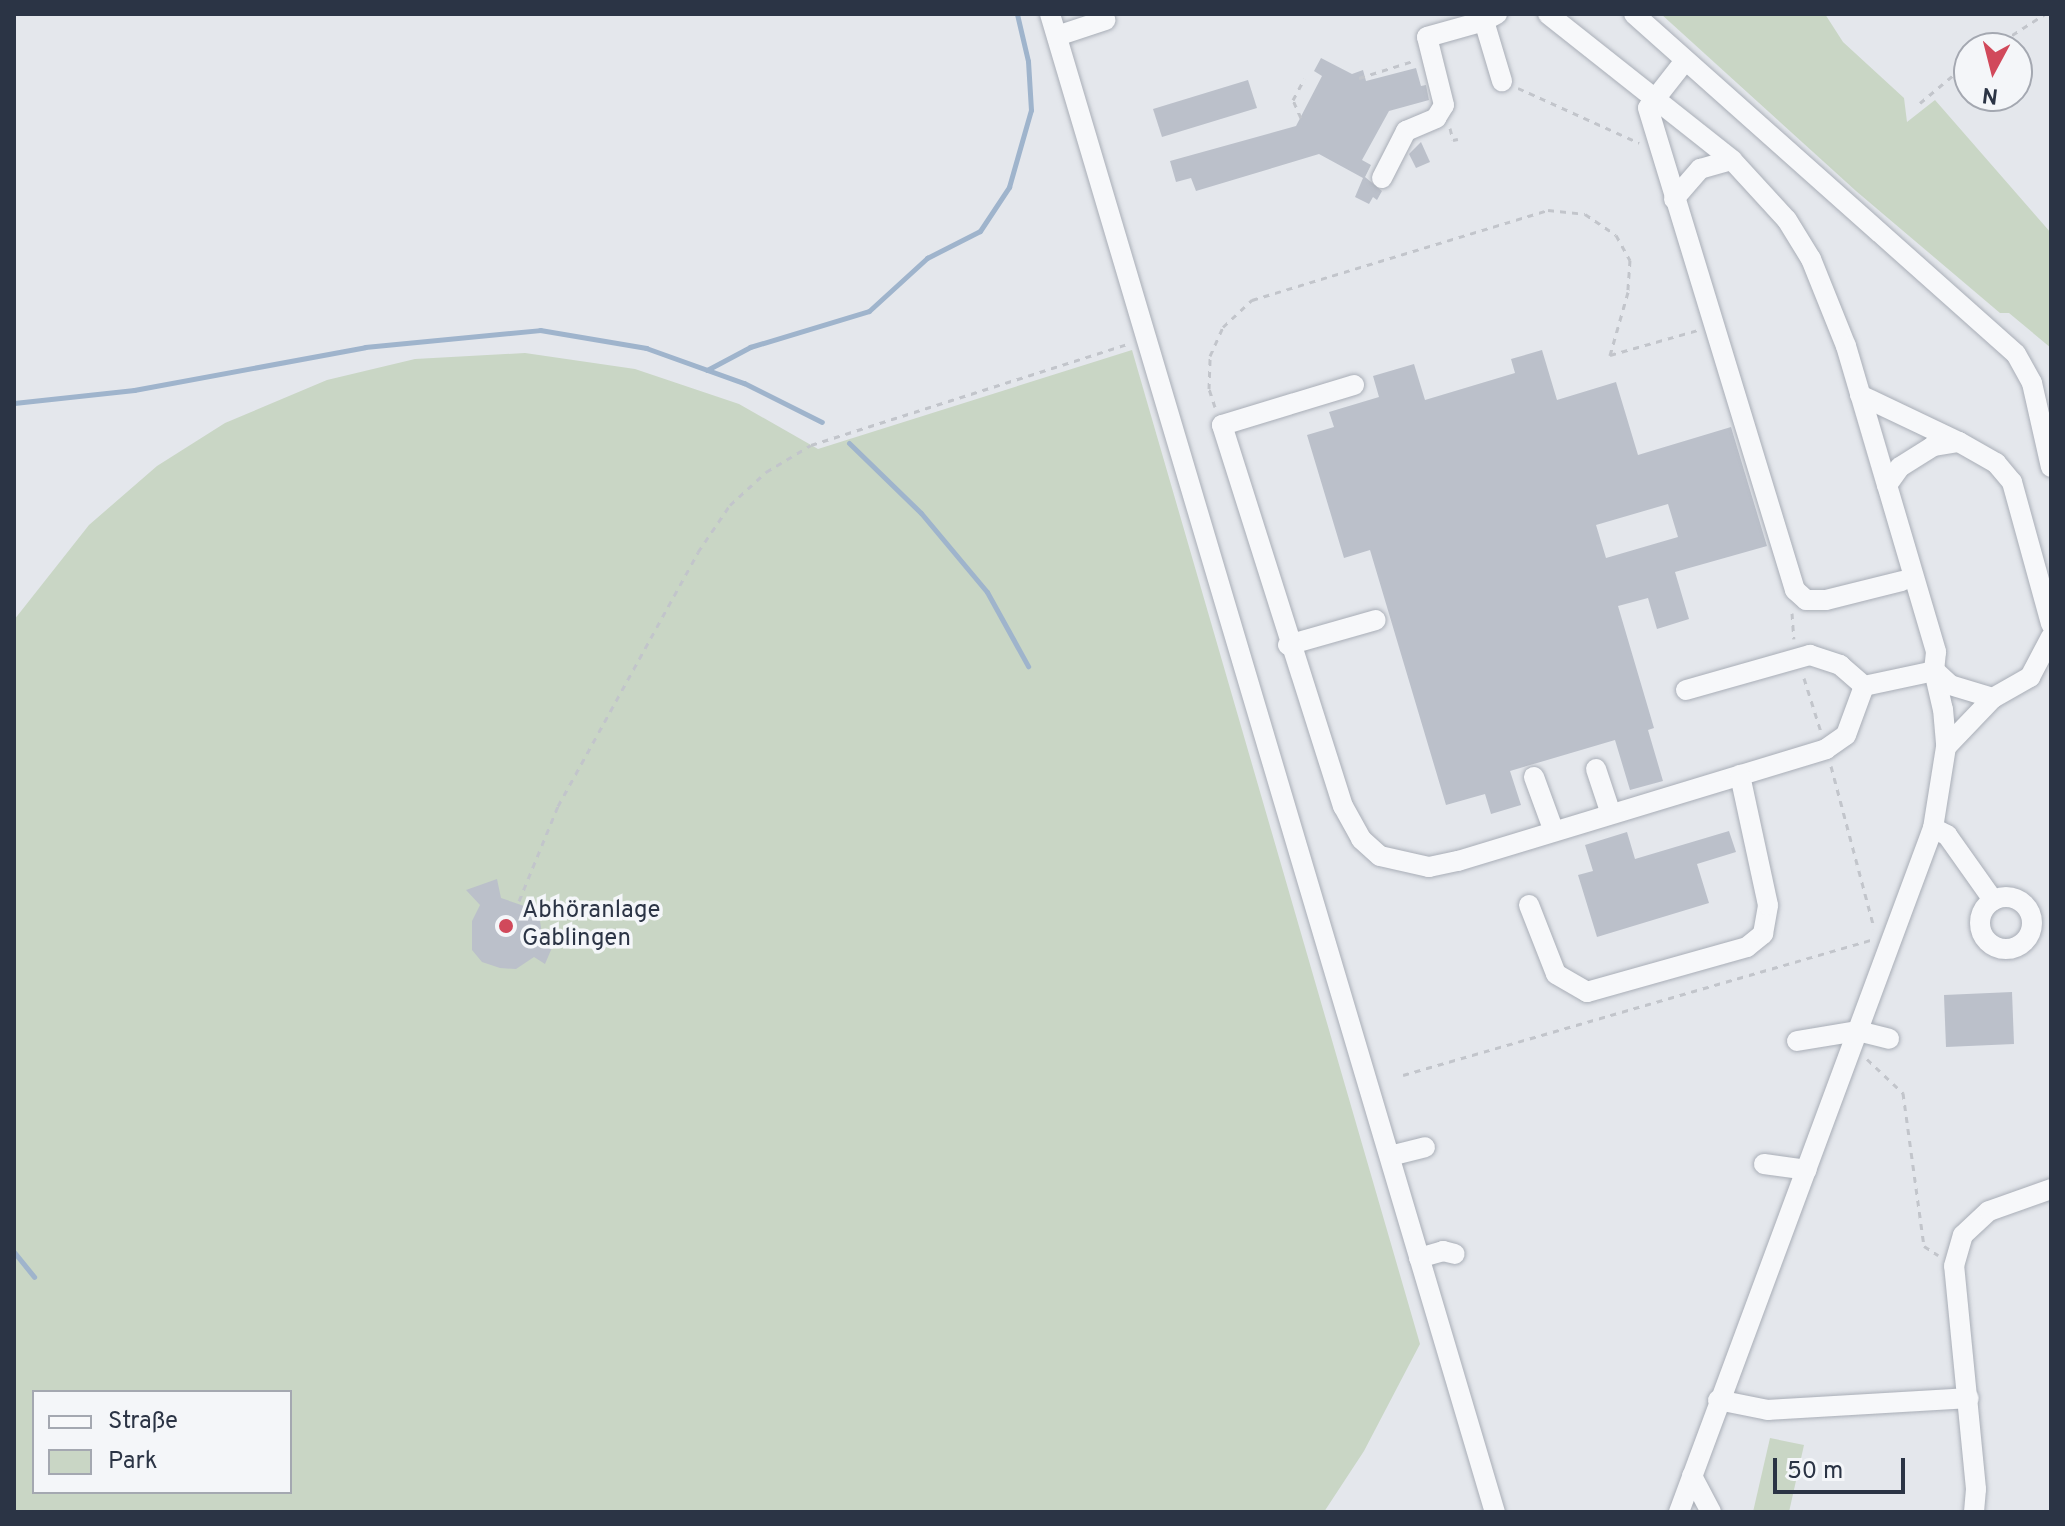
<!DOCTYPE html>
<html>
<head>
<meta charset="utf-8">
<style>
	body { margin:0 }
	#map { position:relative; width:2065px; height:1526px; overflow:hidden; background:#e4e7ec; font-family:Overpass,sans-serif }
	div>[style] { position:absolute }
	.green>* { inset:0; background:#c9d6c5 }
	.stream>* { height:5px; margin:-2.5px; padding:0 2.5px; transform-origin:2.5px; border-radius:2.5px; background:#9fb4cc }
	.building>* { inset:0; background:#bbc0ca }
	.path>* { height:3px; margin-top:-1.5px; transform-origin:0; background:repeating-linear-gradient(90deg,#c2c5cb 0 6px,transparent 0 12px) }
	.roads { filter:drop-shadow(0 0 2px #a9aeb7) drop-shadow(0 0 2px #a9aeb7) }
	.minor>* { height:20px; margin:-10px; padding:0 10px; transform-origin:10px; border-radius:10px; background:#f7f8fa }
	.minor>.ring { margin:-10px; padding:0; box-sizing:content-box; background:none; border:20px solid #f7f8fa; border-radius:50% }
	.dots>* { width:22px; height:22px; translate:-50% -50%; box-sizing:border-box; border:4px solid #f4f6f9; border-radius:50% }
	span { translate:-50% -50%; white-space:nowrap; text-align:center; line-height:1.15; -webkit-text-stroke:7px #f4f6f9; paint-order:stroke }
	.poi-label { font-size:24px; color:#2b3445 }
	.left { translate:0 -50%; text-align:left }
	.frame { position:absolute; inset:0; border:16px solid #2b3445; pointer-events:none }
	.legend { position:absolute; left:32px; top:1390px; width:260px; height:104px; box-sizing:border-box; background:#f4f6f9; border:2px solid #a4a8b1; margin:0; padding:10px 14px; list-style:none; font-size:24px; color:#2b3445 }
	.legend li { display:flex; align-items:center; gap:16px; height:40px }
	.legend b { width:40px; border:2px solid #a4a8b1 }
	.north { position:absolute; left:1953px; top:32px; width:80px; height:80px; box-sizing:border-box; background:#f4f6f9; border:2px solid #a4a8b1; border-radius:50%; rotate:187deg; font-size:22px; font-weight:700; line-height:32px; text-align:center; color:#2b3445 }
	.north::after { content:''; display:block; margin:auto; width:28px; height:36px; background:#d1495b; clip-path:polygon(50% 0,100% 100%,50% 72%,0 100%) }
	.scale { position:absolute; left:1773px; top:1458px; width:132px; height:36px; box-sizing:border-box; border:4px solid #2b3445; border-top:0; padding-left:10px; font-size:24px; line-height:28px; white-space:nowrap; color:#2b3445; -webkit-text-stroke:6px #f4f6f9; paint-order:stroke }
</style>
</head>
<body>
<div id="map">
	<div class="green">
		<i style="clip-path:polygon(1661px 14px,1825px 14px,1843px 42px,1904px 98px,1907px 122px,1935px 100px,2051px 233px,2051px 348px,2009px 313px,2000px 313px,1856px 191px)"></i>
		<i style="clip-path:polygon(evenodd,1132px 350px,1420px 1344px,1364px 1451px,1324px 1512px,14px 1512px,14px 620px,89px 525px,157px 466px,225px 423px,327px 380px,415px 359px,525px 353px,635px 369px,739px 404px,818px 449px,1132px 350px,34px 1392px,290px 1392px,290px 1492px,34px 1492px,34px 1392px)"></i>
		<i style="clip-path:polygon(1770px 1438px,1804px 1445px,1789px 1512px,1753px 1512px)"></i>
	</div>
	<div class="stream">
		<i style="left:707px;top:370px;width:49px;rotate:-28.1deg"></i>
		<i style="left:750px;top:347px;width:124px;rotate:-16.8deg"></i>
		<i style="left:869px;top:311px;width:79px;rotate:-42.4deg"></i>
		<i style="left:927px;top:258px;width:59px;rotate:-27deg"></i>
		<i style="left:980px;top:231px;width:53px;rotate:-56.6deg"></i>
		<i style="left:1009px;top:187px;width:80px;rotate:-74.1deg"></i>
		<i style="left:1031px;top:110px;width:49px;rotate:-93.5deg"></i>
		<i style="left:1028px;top:61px;width:48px;rotate:-103.2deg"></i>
		<i style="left:14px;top:403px;width:121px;rotate:-6.2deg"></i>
		<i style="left:134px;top:390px;width:235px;rotate:-10.5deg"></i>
		<i style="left:365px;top:347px;width:176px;rotate:-5.5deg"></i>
		<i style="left:540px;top:330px;width:108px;rotate:9.6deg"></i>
		<i style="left:646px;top:348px;width:104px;rotate:19.7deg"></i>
		<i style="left:744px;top:383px;width:87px;rotate:26.6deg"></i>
		<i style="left:849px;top:443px;width:100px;rotate:44.2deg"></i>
		<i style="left:921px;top:513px;width:103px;rotate:50.1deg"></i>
		<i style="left:987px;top:592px;width:85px;rotate:61deg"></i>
		<i style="left:14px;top:1252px;width:32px;rotate:51deg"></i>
	</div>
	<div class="building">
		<i style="clip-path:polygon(1321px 58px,1352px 74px,1363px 70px,1366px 81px,1416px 68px,1421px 86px,1426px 85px,1429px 100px,1389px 111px,1362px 160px,1371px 165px,1365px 177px,1382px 191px,1377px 200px,1373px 197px,1369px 204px,1355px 197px,1363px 178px,1319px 154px,1196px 191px,1191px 178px,1176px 182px,1170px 161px,1296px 126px,1322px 76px,1314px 71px)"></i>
		<i style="clip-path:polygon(1248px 80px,1257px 108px,1162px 137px,1153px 109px)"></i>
		<i style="clip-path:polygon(1421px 142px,1430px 162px,1416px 168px,1409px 154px)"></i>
		<i style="clip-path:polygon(evenodd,1542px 350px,1557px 400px,1616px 382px,1638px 455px,1731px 427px,1767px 546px,1675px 572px,1689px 619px,1657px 629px,1648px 598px,1618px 606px,1654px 728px,1648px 730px,1663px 781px,1630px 790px,1615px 740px,1510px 771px,1521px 805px,1491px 814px,1485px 794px,1446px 805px,1370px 550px,1344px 558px,1307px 435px,1334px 427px,1329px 412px,1379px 397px,1373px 376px,1414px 364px,1425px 400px,1515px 373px,1511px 359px,1542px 350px,1668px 504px,1678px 537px,1606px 558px,1596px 525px,1668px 504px)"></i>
		<i style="clip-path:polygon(1729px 831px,1736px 852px,1697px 864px,1709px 903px,1597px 937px,1578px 875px,1593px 871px,1585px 845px,1627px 832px,1635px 859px)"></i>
		<i style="clip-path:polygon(497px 879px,501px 898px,530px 908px,540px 921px,543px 942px,554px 943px,545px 964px,534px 957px,516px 969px,500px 968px,482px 962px,472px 950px,472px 921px,480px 905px,466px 890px)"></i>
		<i style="clip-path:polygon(2012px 992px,2014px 1044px,1946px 1047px,1944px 995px)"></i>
	</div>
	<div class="path">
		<i style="left:1992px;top:48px;width:63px;rotate:-32.7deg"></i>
		<i style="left:1359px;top:78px;width:57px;rotate:-17.5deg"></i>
		<i style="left:1518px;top:88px;width:133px;rotate:24.4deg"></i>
		<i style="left:1920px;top:103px;width:64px;rotate:-39.9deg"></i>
		<i style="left:1301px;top:118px;width:20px;rotate:-114deg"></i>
		<i style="left:1293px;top:100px;width:24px;rotate:-62deg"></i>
		<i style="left:1450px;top:128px;width:12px;rotate:76deg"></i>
		<i style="left:1453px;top:140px;width:5px;rotate:-11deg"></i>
		<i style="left:1215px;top:407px;width:19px;rotate:-108deg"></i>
		<i style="left:1209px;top:389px;width:33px;rotate:-88deg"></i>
		<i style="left:1210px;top:356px;width:32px;rotate:-66deg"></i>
		<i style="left:1223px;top:327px;width:40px;rotate:-43deg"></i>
		<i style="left:1252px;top:300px;width:309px;rotate:-16.9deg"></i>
		<i style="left:1548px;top:210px;width:37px;rotate:6deg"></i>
		<i style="left:1585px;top:214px;width:37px;rotate:34deg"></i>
		<i style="left:1616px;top:235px;width:29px;rotate:61deg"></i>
		<i style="left:1630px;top:260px;width:32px;rotate:94deg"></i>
		<i style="left:1628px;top:292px;width:66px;rotate:105.9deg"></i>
		<i style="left:1610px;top:355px;width:91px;rotate:-15.9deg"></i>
		<i style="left:1792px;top:613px;width:26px;rotate:86deg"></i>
		<i style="left:1804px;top:678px;width:57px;rotate:72.5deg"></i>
		<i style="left:1831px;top:766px;width:168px;rotate:75.1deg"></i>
		<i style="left:519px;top:901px;width:103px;rotate:-67.7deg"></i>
		<i style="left:558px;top:806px;width:290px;rotate:-61.1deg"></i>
		<i style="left:698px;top:552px;width:57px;rotate:-55.8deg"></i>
		<i style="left:730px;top:505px;width:49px;rotate:-42.5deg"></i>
		<i style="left:766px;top:472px;width:52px;rotate:-31deg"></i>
		<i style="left:811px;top:445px;width:335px;rotate:-17.7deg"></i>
		<i style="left:1867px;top:1059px;width:50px;rotate:43.4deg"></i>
		<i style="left:1903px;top:1093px;width:154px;rotate:82.2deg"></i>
		<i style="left:1924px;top:1246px;width:17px;rotate:33deg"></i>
		<i style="left:1403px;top:1075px;width:488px;rotate:-16.1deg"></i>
	</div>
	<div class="roads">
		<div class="minor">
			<i style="left:1050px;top:14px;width:1563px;rotate:73.46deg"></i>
			<i style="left:1497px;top:14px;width:15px;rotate:152deg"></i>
			<i style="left:1484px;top:21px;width:63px;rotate:73.3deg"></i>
			<i style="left:1548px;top:14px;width:235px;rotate:38.4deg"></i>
			<i style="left:1732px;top:160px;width:81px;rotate:47.5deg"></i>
			<i style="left:1787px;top:220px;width:46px;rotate:58.4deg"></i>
			<i style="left:1811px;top:259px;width:94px;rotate:68.1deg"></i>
			<i style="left:1846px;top:346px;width:145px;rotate:73.6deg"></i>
			<i style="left:1887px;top:485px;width:174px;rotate:73.6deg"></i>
			<i style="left:1936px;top:652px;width:19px;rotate:96deg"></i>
			<i style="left:1934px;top:671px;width:39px;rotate:77deg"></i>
			<i style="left:1943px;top:709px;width:38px;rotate:85deg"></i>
			<i style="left:1946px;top:747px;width:82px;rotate:99.1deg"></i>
			<i style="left:1933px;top:828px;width:730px;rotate:110.37deg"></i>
			<i style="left:1634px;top:14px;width:511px;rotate:41.67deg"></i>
			<i style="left:2016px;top:354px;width:33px;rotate:61deg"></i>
			<i style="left:2032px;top:383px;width:86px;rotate:77.3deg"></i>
			<i style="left:1057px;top:36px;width:51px;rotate:-18.4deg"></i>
			<i style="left:1684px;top:62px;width:58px;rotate:128deg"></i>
			<i style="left:1648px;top:108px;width:504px;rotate:73.04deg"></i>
			<i style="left:1795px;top:590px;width:15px;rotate:42deg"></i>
			<i style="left:1806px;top:600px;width:20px"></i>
			<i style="left:1826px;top:600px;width:78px;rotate:-14deg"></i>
			<i style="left:1382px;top:178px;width:53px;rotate:-62.9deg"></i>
			<i style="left:1406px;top:131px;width:33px;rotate:-23deg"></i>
			<i style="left:1436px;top:118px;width:15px;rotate:-58deg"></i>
			<i style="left:1444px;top:105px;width:70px;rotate:-104deg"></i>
			<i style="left:1427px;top:37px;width:59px;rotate:-15.7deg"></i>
			<i style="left:1674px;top:199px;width:40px;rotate:-49deg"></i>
			<i style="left:1700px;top:169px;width:33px;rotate:-16deg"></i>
			<i style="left:1354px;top:385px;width:138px;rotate:163.1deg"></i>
			<i style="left:1222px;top:425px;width:400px;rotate:72.4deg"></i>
			<i style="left:1343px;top:806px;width:38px;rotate:61deg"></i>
			<i style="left:1361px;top:839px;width:25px;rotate:42deg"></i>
			<i style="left:1380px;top:856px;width:50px;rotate:12.7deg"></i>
			<i style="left:1429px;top:867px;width:30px;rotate:-12deg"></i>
			<i style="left:1458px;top:861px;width:385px;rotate:-16.9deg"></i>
			<i style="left:1826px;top:749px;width:24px;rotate:-35deg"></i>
			<i style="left:1846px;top:735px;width:52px;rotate:-69.8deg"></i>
			<i style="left:1860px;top:395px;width:110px;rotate:25.4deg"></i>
			<i style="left:1887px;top:485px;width:22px;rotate:-54deg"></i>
			<i style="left:1900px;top:467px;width:39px;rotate:-32deg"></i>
			<i style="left:1933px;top:446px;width:26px;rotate:-9deg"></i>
			<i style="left:1959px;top:442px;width:43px;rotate:29.6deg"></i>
			<i style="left:1996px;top:463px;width:25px;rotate:50deg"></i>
			<i style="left:2012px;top:482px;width:147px;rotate:74.6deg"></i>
			<i style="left:1288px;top:645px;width:91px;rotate:-15.9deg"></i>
			<i style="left:1933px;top:669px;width:23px;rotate:43deg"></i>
			<i style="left:1950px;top:685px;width:45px;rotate:16.8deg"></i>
			<i style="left:1993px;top:698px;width:43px;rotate:-29.6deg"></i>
			<i style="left:2030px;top:677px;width:45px;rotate:-62.3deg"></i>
			<i style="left:1686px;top:690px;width:129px;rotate:-15.8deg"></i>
			<i style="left:1810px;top:655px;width:32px;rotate:18deg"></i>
			<i style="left:1840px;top:665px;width:32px;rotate:41deg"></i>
			<i style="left:1864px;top:686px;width:72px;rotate:-12.1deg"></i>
			<i style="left:1946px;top:747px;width:68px;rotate:-46.2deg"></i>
			<i style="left:1596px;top:769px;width:44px;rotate:71.6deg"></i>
			<i style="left:1534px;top:777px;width:55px;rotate:69.9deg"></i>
			<i style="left:1933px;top:828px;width:16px;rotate:27deg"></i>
			<i style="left:1947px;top:835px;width:80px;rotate:54.7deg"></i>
			<i class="ring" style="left:1980px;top:897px;width:32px;height:32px"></i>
			<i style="left:1529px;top:905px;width:74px;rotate:68.6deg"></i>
			<i style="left:1556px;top:974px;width:36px;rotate:30deg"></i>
			<i style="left:1587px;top:992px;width:166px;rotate:-15.7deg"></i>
			<i style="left:1747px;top:947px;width:21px;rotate:-39deg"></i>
			<i style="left:1763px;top:934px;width:29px;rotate:-80deg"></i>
			<i style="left:1768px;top:905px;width:133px;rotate:-102.2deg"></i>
			<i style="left:1797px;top:1041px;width:62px;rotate:-9.3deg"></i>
			<i style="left:1858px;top:1031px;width:32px;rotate:14deg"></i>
			<i style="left:1390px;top:1156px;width:36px;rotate:-14deg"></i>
			<i style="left:1764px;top:1164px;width:43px;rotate:7.9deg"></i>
			<i style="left:1419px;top:1258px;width:25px;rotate:-16deg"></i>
			<i style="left:1443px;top:1251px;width:12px;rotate:14deg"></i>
			<i style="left:1718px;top:1400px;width:51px;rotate:11.3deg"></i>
			<i style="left:1768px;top:1410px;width:201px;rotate:-3.4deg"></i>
			<i style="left:1692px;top:1476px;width:41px;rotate:62.2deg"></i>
			<i style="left:1974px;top:1512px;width:23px;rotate:-85deg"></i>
			<i style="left:1976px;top:1489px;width:224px;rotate:-95.6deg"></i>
			<i style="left:1954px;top:1266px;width:32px;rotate:-74deg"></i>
			<i style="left:1963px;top:1235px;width:35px;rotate:-43deg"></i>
			<i style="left:1989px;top:1211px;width:66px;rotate:-19.5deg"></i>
		</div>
	</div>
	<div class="dots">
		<i style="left:506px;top:926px;background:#d1495b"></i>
	</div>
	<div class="poi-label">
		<span class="left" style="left:522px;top:926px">Abhöranlage<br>Gablingen</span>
	</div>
	<div class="frame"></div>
	<ul class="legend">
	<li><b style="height:10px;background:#f7f8fa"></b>Straße</li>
	<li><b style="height:22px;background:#c9d6c5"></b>Park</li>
	</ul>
	<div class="north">N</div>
	<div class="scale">50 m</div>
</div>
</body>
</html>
